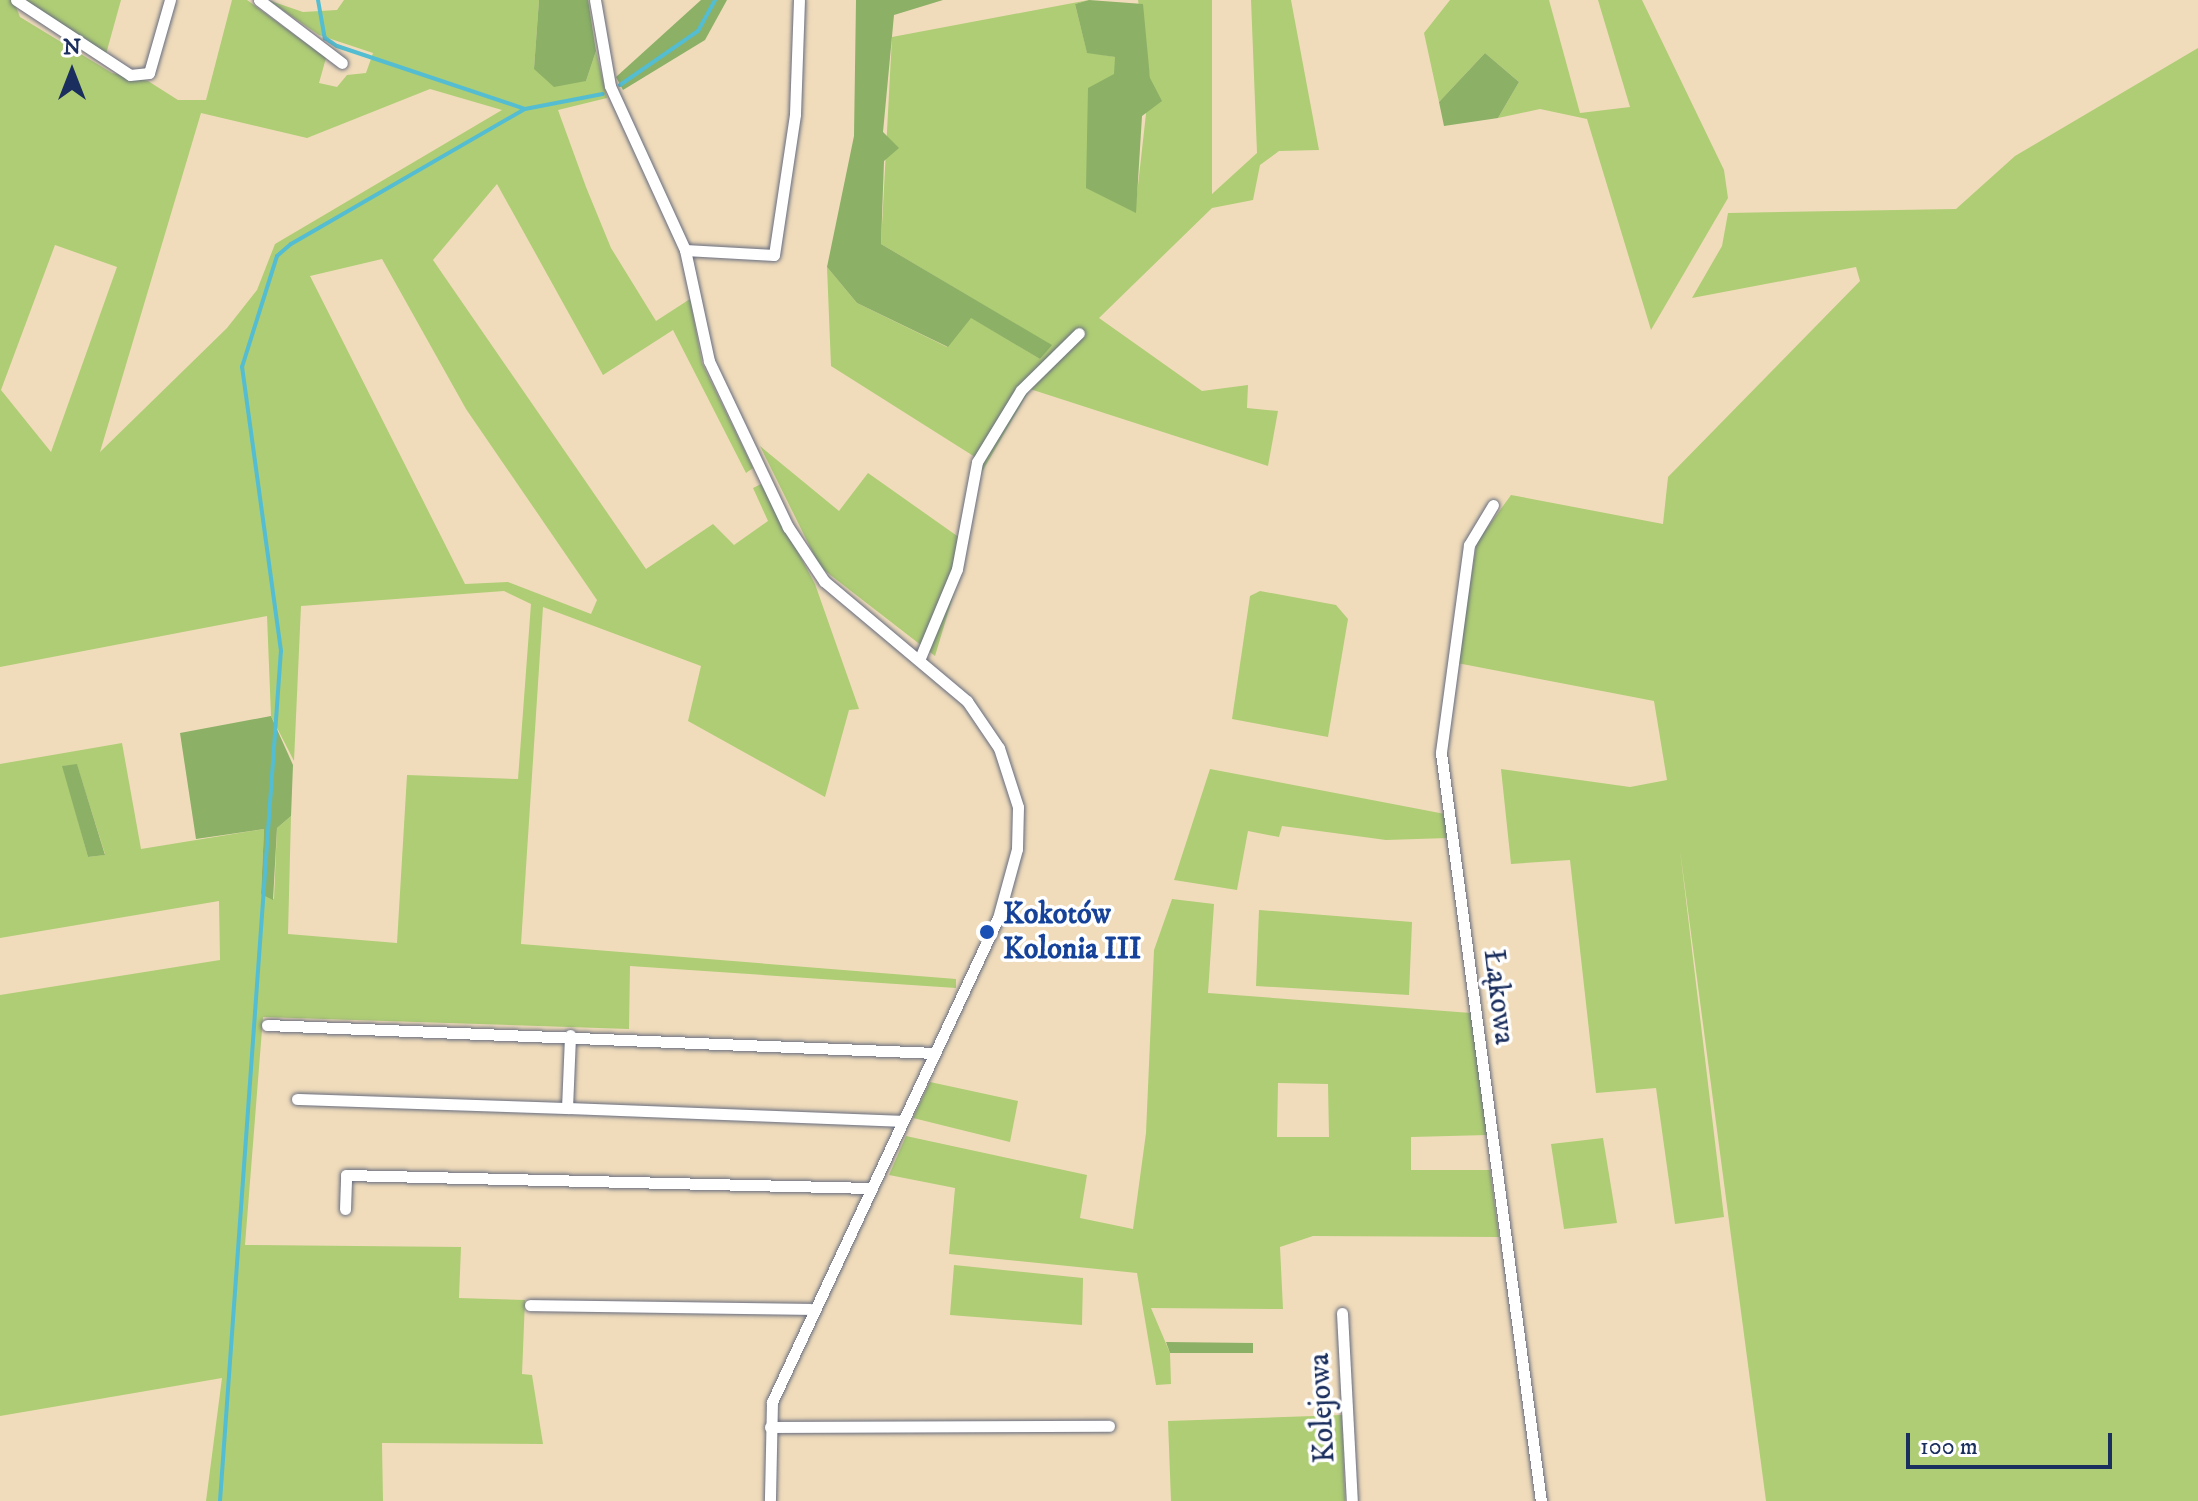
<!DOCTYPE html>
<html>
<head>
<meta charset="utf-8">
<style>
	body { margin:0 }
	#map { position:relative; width:2198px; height:1501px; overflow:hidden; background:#f0dcbb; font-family:"IM FELL DW Pica",serif }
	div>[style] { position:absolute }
	.green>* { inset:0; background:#afcd75 }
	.forest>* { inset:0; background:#8bb066 }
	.stream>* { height:4px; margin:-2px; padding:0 2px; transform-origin:2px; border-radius:2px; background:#54bdd1 }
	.roads { filter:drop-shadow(0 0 2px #666c7f) drop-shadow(0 0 2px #666c7f) }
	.minor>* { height:11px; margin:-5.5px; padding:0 5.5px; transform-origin:5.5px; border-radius:5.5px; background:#fff }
	.dots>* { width:22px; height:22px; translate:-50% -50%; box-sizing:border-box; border:4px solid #fff; border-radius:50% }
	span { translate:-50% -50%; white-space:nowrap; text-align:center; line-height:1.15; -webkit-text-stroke:7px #fff; paint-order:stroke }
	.transit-label { font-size:30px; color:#164399; font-weight:700 }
	.left { translate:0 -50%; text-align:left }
	.street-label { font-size:30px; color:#1b2f5e }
	.north { position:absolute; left:32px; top:32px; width:80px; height:80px; -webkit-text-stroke:6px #fff; paint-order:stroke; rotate:0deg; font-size:22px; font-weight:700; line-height:32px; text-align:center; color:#1b2f5e }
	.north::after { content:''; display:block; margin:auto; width:28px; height:36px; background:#1b2f5e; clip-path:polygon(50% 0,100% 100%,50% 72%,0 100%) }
	.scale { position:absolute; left:1906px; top:1433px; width:206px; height:36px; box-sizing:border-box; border:4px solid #1b2f5e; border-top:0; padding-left:10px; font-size:24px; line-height:28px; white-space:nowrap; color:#1b2f5e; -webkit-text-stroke:6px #fff; paint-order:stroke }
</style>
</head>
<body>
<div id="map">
	<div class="green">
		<i style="clip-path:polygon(evenodd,0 0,13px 0,20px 17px,112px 73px,148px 81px,178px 100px,206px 100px,232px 0,247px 0,326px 58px,319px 83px,337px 87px,347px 75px,366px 73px,373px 53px,319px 35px,268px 0,303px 12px,337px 10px,344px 0,539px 0,534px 69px,586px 81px,596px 51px,607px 98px,558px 110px,586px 187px,611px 248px,656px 321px,690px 299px,702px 363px,753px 468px,746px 473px,673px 330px,603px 375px,497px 184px,433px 260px,646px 569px,713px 524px,734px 545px,768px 521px,753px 488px,761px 484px,815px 584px,859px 709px,849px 710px,825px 797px,688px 721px,701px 666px,543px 607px,521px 944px,956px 979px,956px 988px,630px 966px,629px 1029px,263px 1017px,245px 1245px,461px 1247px,459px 1298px,525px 1300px,522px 1374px,532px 1375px,543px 1444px,382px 1443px,383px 1501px,206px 1501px,222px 1378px,0 1416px,0 995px,220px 960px,219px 901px,0 938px,0 764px,122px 743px,141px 849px,264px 829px,261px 894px,274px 899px,277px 828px,291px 816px,288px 934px,397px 943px,407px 775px,518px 779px,531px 604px,504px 591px,301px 606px,294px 761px,271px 716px,267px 616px,0 667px,0 0,430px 89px,502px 110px,275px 244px,257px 290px,227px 328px,100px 452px,201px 113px,307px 138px,430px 89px,0 0,55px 245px,117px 267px,51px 452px,1px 390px,55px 245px,0 0,382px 259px,466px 409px,597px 600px,591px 614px,508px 582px,465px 584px,310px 276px,382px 259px,0 0,77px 765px,105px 854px,104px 855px,88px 857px,63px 766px,77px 765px)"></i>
		<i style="clip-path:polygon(24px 0,121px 0,106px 54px)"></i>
		<i style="clip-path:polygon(1089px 0,1075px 4px,1087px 52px,1115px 57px,1135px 212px,1150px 78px,1138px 0,1212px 0,1212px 194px,1257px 153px,1251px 0,1291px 0,1319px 150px,1279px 151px,1260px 165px,1253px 200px,1212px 208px,1099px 318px,1202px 391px,1248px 385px,1247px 408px,1278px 411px,1268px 466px,1030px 389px,979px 477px,966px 553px,935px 656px,820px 567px,760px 446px,839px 511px,868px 473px,960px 538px,975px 457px,831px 366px,827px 267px,857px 303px,947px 347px,970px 317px,1040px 359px,1051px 345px,881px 244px,892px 37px)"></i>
		<i style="clip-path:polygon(1450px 0,1549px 0,1580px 113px,1630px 107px,1598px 0,1642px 0,1724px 170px,1728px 198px,1651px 330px,1587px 119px,1540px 109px,1498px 118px,1519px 82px,1485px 53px,1439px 102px,1424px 33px)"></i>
		<i style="clip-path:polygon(2198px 48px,2198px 1501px,1766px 1501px,1680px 850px,1724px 1217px,1675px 1224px,1656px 1088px,1596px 1093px,1570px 860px,1511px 864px,1501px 769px,1630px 787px,1667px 780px,1654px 701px,1457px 663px,1477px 542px,1511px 495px,1663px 524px,1668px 477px,1860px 281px,1856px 267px,1692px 298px,1722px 246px,1728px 213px,1956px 209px,2015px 156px)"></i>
		<i style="clip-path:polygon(1260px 591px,1336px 605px,1348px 619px,1328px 737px,1232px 719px,1250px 596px)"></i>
		<i style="clip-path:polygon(1210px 769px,1445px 814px,1448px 838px,1386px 840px,1282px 826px,1279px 837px,1248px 831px,1237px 890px,1174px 880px)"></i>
		<i style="clip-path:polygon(evenodd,1172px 899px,1214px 904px,1208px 993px,1471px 1013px,1488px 1135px,1411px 1137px,1411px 1170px,1490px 1170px,1499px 1237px,1313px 1236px,1280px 1247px,1283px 1309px,1151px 1308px,1170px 1353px,1171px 1384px,1156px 1385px,1137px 1273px,949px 1254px,955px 1188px,889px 1175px,906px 1136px,1087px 1175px,1080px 1218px,1133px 1229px,1146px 1133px,1154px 950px,1172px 899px,1278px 1083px,1328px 1084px,1329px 1137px,1277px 1137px,1278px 1083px)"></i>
		<i style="clip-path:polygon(1259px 910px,1412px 922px,1409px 995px,1256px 986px)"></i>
		<i style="clip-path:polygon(930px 1082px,1018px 1101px,1010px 1142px,913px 1118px)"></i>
		<i style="clip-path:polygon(1603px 1138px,1617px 1223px,1564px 1229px,1551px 1144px)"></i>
		<i style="clip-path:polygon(954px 1265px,1083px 1278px,1082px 1325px,950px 1315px)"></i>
		<i style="clip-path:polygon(1342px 1415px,1345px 1501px,1171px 1501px,1168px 1421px)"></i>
	</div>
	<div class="forest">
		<i style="clip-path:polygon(539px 0,588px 0,596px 51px,586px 81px,554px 87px,534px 69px)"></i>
		<i style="clip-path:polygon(701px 0,727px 0,705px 40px,623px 90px,616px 77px)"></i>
		<i style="clip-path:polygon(856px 0,943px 0,894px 15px,883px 132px,899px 148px,884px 161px,881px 244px,1052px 345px,1040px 359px,971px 318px,948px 347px,857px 303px,827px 267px,854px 136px)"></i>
		<i style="clip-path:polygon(1089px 0,1143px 4px,1150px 78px,1162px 101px,1142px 116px,1136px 213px,1086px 188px,1088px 88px,1114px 74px,1115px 57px,1087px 53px,1075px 4px)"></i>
		<i style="clip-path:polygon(1485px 53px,1519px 82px,1498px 118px,1444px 126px,1439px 102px)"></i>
		<i style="clip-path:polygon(271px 716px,293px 765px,291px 816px,277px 828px,273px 900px,261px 894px,264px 829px,196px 839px,180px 733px)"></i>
		<i style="clip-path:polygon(77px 764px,105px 855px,88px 857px,62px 766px)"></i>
		<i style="clip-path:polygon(1166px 1342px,1253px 1343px,1253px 1353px,1170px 1353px)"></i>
	</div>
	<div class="stream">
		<i style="left:318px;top:0;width:39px;rotate:80deg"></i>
		<i style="left:325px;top:38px;width:14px;rotate:34deg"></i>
		<i style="left:337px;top:46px;width:198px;rotate:18.5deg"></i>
		<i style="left:620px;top:85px;width:95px;rotate:-34.7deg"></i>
		<i style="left:698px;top:31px;width:35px;rotate:-61deg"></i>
		<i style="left:220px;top:1501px;width:852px;rotate:-85.9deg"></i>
		<i style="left:281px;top:651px;width:287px;rotate:-97.8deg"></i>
		<i style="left:242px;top:367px;width:116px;rotate:-72.5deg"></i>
		<i style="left:277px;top:256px;width:18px;rotate:-41deg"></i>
		<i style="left:291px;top:244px;width:270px;rotate:-30deg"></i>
		<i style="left:525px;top:109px;width:79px;rotate:-10.9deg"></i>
	</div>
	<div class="roads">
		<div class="minor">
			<i style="left:16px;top:0;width:136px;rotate:33.3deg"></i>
			<i style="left:130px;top:75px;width:19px;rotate:-6deg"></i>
			<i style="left:149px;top:73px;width:76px;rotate:-74deg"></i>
			<i style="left:259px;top:0;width:104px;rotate:37.2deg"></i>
			<i style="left:595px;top:0;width:87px;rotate:80.1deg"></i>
			<i style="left:610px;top:86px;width:180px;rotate:65.4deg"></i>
			<i style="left:685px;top:250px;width:114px;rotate:77.8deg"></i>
			<i style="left:709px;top:361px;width:184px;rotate:64.6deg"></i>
			<i style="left:788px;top:527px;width:65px;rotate:56.3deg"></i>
			<i style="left:824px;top:581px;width:187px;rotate:40deg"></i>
			<i style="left:967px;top:701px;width:57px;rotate:55.8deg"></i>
			<i style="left:999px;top:748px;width:62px;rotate:72.1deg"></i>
			<i style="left:1018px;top:807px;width:42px;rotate:91.4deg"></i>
			<i style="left:1017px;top:849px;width:72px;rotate:105.4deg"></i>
			<i style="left:998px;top:918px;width:534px;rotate:115.03deg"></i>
			<i style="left:772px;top:1402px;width:99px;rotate:91.2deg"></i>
			<i style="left:685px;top:250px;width:89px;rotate:3.2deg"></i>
			<i style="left:774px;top:255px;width:143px;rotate:-81.5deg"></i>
			<i style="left:795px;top:114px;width:114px;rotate:-88deg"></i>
			<i style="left:1493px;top:505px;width:47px;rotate:121deg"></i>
			<i style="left:1469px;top:545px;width:210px;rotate:97.7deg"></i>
			<i style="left:1441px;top:753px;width:755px;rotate:82.39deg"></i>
			<i style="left:920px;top:658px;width:96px;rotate:-67.4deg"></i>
			<i style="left:957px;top:569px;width:109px;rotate:-79.4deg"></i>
			<i style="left:977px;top:462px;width:84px;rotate:-58.6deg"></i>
			<i style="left:1021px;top:390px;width:81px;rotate:-44.5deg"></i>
			<i style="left:267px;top:1025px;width:668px;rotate:2.4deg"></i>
			<i style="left:297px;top:1099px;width:270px;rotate:1.9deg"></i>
			<i style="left:567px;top:1108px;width:73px;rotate:-87.6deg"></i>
			<i style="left:567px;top:1108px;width:333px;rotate:2.2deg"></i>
			<i style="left:345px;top:1209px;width:34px;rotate:-88deg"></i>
			<i style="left:346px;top:1175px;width:523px;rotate:1.42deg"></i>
			<i style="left:530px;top:1305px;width:280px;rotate:0.8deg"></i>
			<i style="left:1342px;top:1313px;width:188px;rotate:87deg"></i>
			<i style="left:770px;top:1427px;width:339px;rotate:-0.2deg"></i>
		</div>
	</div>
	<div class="dots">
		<i style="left:987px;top:932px;background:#1a4fb4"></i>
	</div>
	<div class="transit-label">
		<span class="left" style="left:1003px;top:932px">Kokotów<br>Kolonia III</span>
	</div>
	<div class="street-label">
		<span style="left:1498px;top:997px;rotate:83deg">Łąkowa</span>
		<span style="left:1323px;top:1408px;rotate:-93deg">Kolejowa</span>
	</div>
	<div class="north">N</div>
	<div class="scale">100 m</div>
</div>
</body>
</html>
